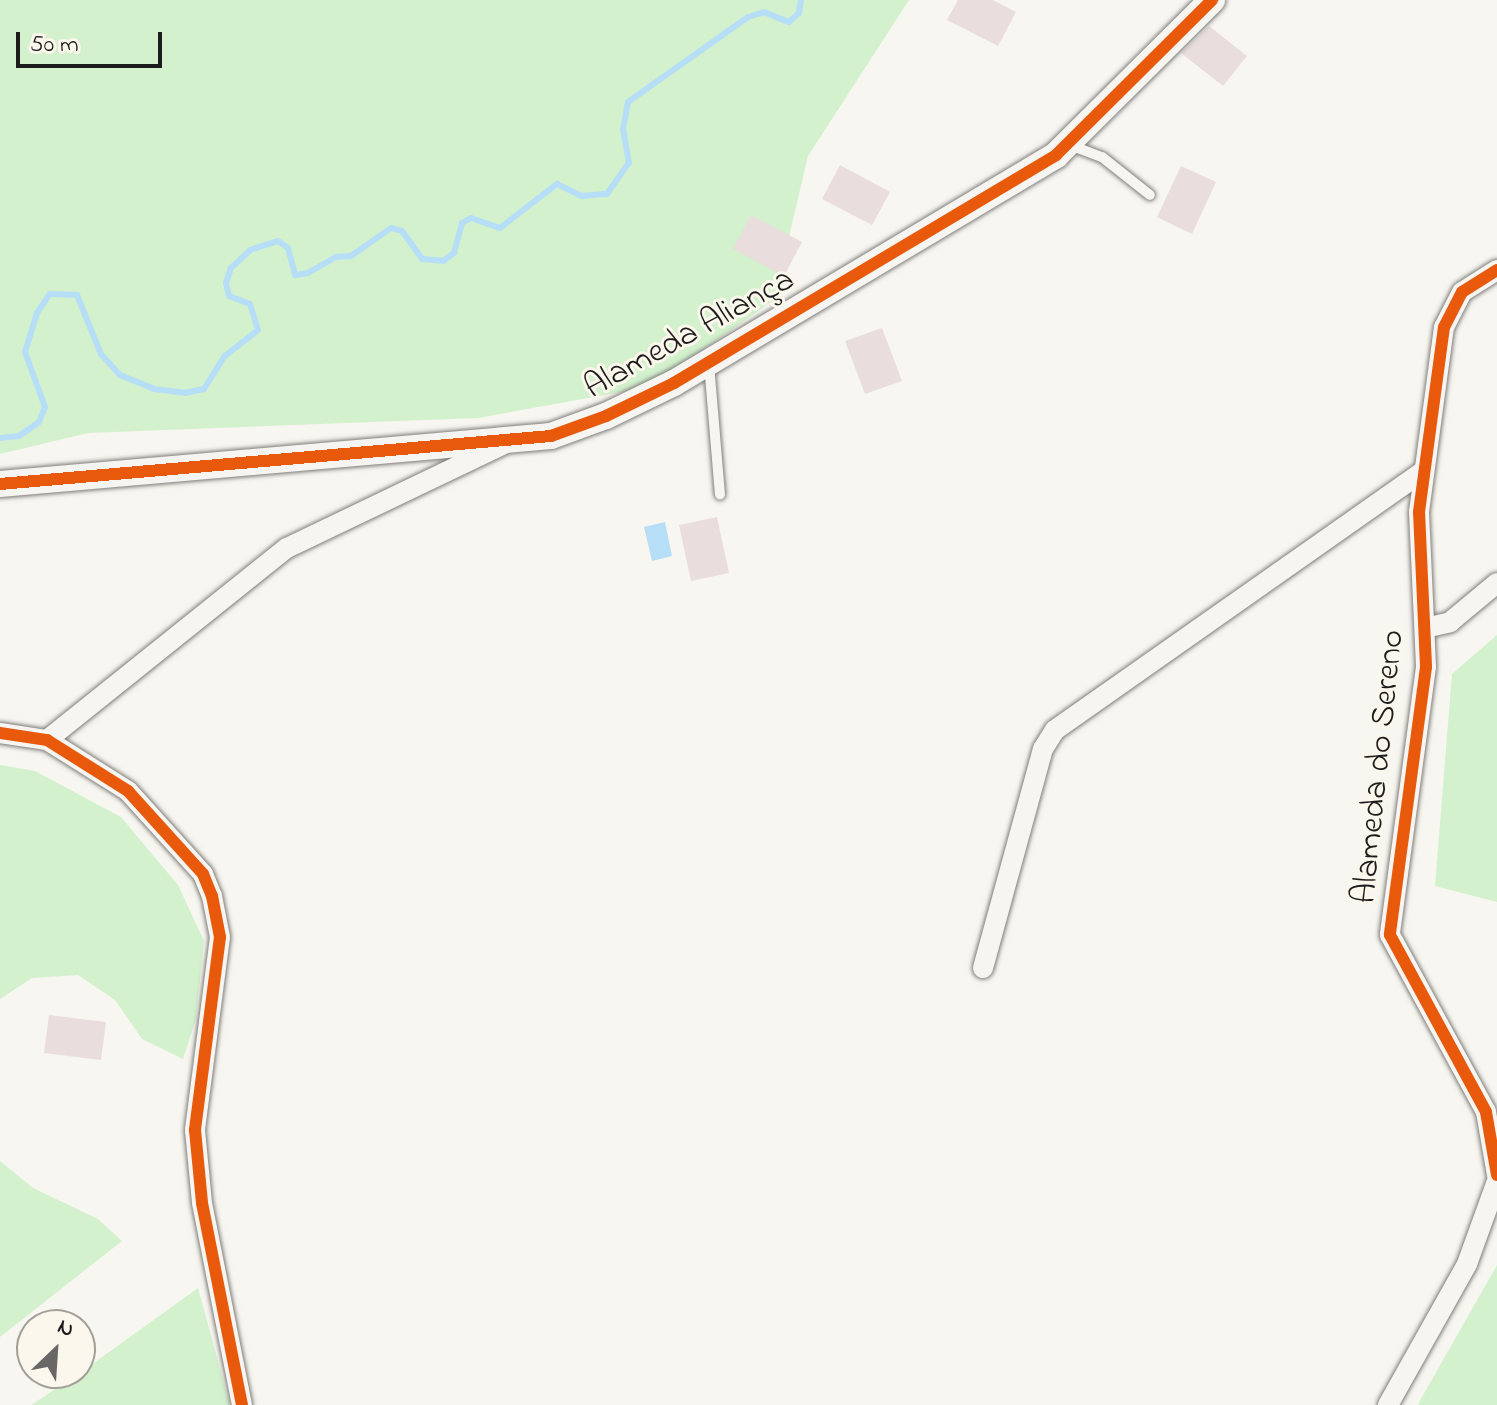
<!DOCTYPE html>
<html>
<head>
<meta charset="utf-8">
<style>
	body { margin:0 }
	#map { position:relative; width:1497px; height:1405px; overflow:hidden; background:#f8f6f0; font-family:"Indie Flower",sans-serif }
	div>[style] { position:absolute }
	.green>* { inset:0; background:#d3f1cd }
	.water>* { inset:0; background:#b6def7 }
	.stream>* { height:6px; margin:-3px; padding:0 3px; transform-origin:3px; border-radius:3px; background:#b6def7 }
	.building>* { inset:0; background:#e9dddd }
	.roads { filter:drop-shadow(0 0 2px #7f7e7b) drop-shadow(0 0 2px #7f7e7b) }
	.service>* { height:10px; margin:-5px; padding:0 5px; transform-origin:5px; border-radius:5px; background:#f6f5f1 }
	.minor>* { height:20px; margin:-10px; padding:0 10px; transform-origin:10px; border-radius:10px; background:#f6f5f1 }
	.tertiary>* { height:26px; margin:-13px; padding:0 13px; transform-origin:13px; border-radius:13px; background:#f6f5f1 }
	.cycleway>* { height:12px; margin:-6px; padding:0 6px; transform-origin:6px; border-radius:6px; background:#e8590c }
	span { translate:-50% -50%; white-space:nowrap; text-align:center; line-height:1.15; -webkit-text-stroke:6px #fbf7ec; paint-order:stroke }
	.street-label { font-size:34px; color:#1c1c1c }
	.north { position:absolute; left:16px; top:1309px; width:80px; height:80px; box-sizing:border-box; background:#fbf7ec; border:2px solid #a29f99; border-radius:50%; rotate:25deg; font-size:22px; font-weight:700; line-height:32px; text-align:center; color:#1c1c1c }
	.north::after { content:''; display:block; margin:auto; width:28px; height:36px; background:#696866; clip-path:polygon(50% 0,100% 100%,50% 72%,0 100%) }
	.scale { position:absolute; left:16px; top:32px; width:146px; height:36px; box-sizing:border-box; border:4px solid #1c1c1c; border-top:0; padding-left:10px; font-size:24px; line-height:28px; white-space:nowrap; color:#1c1c1c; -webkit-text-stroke:6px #fbf7ec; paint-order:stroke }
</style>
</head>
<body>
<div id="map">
	<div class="green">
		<i style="clip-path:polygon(0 0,909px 0,808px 156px,774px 300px,649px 387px,478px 418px,88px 433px,0 454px)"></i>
		<i style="clip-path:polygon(1497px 635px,1497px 902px,1435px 886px,1452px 674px)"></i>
		<i style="clip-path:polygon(0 765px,35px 771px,121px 817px,178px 885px,204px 941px,196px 1019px,183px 1059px,142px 1039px,115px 1000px,78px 975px,32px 978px,0 999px)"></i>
		<i style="clip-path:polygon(0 1161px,33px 1188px,98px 1219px,122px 1241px,0 1337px)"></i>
		<i style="clip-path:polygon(1497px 1265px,1497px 1405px,1418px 1405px,1422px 1397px)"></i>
		<i style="clip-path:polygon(198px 1288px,230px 1405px,31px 1405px,80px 1373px)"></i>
	</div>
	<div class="water">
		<i style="clip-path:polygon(665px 522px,672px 556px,652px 561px,644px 527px)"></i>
	</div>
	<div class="stream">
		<i style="left:0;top:438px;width:19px;rotate:-6deg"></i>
		<i style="left:19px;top:436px;width:24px;rotate:-35deg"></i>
		<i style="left:39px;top:422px;width:16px;rotate:-68deg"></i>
		<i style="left:45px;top:407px;width:59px;rotate:-110deg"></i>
		<i style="left:25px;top:352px;width:41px;rotate:-72.9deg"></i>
		<i style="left:37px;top:313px;width:23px;rotate:-56deg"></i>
		<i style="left:50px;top:294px;width:27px;rotate:2deg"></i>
		<i style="left:77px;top:295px;width:64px;rotate:67.9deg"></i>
		<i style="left:101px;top:354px;width:28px;rotate:48deg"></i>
		<i style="left:120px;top:375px;width:37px;rotate:22deg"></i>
		<i style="left:154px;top:389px;width:31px;rotate:7deg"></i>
		<i style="left:185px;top:393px;width:19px;rotate:-12deg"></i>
		<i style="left:204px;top:389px;width:39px;rotate:-58deg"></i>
		<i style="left:225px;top:356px;width:42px;rotate:-38.2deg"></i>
		<i style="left:258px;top:330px;width:27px;rotate:-107deg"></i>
		<i style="left:250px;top:304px;width:22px;rotate:-159deg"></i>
		<i style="left:229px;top:296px;width:13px;rotate:-103deg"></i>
		<i style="left:226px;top:283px;width:16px;rotate:-72deg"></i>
		<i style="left:231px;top:268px;width:26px;rotate:-43deg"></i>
		<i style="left:250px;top:250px;width:29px;rotate:-18deg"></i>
		<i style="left:278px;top:241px;width:12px;rotate:35deg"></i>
		<i style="left:288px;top:248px;width:28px;rotate:75deg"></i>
		<i style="left:295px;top:275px;width:13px;rotate:-9deg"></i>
		<i style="left:308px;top:273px;width:32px;rotate:-30deg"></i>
		<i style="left:336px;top:257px;width:15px;rotate:-4deg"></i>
		<i style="left:351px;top:256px;width:49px;rotate:-35deg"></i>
		<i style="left:391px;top:228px;width:11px;rotate:15deg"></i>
		<i style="left:402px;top:231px;width:34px;rotate:54deg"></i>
		<i style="left:422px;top:259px;width:21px;rotate:5deg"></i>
		<i style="left:443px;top:261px;width:14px;rotate:-36deg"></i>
		<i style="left:454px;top:253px;width:31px;rotate:-75deg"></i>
		<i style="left:462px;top:223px;width:10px;rotate:-29deg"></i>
		<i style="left:471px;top:218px;width:31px;rotate:19deg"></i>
		<i style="left:500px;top:228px;width:72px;rotate:-37.7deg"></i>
		<i style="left:557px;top:184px;width:28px;rotate:26deg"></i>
		<i style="left:582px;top:196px;width:25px;rotate:-5deg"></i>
		<i style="left:607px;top:194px;width:38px;rotate:-55deg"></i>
		<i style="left:629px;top:163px;width:34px;rotate:-100deg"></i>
		<i style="left:623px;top:130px;width:28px;rotate:-80deg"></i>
		<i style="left:628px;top:102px;width:147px;rotate:-35.3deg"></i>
		<i style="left:748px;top:17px;width:17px;rotate:-17deg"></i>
		<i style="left:764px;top:12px;width:27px;rotate:22deg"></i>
		<i style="left:789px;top:22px;width:13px;rotate:-42deg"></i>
		<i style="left:799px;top:13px;width:13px;rotate:-81deg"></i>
	</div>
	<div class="building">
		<i style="clip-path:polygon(958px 0,993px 0,1016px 12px,998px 46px,947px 20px)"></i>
		<i style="clip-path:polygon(1209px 26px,1247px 56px,1223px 86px,1181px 53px)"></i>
		<i style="clip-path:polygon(840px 165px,890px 192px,872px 225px,822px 199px)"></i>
		<i style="clip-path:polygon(1181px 166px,1216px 182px,1192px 234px,1157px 217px)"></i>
		<i style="clip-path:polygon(751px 215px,802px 242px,784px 276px,733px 249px)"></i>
		<i style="clip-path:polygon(882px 328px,902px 381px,865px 394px,845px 341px)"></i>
		<i style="clip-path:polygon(717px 517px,729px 573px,691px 581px,679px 525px)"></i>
		<i style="clip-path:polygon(49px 1015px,106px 1022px,101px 1060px,44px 1053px)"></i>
	</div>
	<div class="roads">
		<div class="service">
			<i style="left:1070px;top:145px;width:34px;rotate:21deg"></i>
			<i style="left:1102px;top:157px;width:61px;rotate:38.4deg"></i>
			<i style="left:709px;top:364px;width:131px;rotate:85.2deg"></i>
		</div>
		<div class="minor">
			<i style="left:1497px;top:270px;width:41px;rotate:147.8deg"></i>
			<i style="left:1462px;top:292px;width:39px;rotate:117deg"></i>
			<i style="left:1444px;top:327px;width:187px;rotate:97.7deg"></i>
			<i style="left:1419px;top:512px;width:155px;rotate:87.4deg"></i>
			<i style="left:1426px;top:667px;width:270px;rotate:97.7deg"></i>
			<i style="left:1390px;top:935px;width:201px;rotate:61.5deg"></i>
			<i style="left:1486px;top:1112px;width:64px;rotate:80.1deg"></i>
			<i style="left:1425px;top:628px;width:26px;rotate:-13deg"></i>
			<i style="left:1450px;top:622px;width:61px;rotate:-39.7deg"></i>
			<i style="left:0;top:733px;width:48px;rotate:8.5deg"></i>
			<i style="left:47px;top:740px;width:96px;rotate:32.2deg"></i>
			<i style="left:128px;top:791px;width:112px;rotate:47.9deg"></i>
			<i style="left:203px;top:874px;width:24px;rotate:68deg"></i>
			<i style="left:212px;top:896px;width:42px;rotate:79deg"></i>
			<i style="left:220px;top:937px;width:195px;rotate:97.4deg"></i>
			<i style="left:195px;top:1130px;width:73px;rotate:84.5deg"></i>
			<i style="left:202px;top:1203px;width:206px;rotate:78.8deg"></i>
			<i style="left:47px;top:740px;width:307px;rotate:-38.7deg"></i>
			<i style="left:287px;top:548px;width:243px;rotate:-25.6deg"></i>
			<i style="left:983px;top:968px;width:227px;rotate:-74.7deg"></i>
			<i style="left:1043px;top:749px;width:22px;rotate:-58deg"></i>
			<i style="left:1055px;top:730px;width:451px;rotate:-35.1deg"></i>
			<i style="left:1388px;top:1405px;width:162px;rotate:-60.7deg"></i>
			<i style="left:1467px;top:1264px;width:88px;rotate:-70.1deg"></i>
		</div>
		<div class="tertiary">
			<i style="left:0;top:484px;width:553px;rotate:-4.98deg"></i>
			<i style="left:551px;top:436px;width:59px;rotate:-20deg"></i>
			<i style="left:606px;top:416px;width:76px;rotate:-25.9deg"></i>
			<i style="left:674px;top:383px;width:445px;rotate:-30.8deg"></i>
			<i style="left:1056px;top:155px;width:220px;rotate:-44.8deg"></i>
		</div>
	</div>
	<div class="cycleway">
		<i style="left:1497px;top:270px;width:41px;rotate:147.8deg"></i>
		<i style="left:1462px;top:292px;width:39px;rotate:117deg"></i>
		<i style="left:1444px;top:327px;width:187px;rotate:97.7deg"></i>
		<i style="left:1419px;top:512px;width:155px;rotate:87.4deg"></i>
		<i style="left:1426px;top:667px;width:270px;rotate:97.7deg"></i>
		<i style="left:1390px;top:935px;width:201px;rotate:61.5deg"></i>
		<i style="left:1486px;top:1112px;width:64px;rotate:80.1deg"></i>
		<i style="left:0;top:484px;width:553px;rotate:-4.98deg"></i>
		<i style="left:551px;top:436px;width:59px;rotate:-20deg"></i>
		<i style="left:606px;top:416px;width:76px;rotate:-25.9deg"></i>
		<i style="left:674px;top:383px;width:445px;rotate:-30.8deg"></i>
		<i style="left:1056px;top:155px;width:220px;rotate:-44.8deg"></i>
		<i style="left:0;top:733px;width:48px;rotate:8.5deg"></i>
		<i style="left:47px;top:740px;width:96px;rotate:32.2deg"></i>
		<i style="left:128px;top:791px;width:112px;rotate:47.9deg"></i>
		<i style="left:203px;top:874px;width:24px;rotate:68deg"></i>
		<i style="left:212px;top:896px;width:42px;rotate:79deg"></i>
		<i style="left:220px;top:937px;width:195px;rotate:97.4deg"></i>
		<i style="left:195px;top:1130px;width:73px;rotate:84.5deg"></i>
		<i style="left:202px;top:1203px;width:206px;rotate:78.8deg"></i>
	</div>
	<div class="street-label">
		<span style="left:690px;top:335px;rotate:-29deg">Alameda Aliança</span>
		<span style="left:1380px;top:767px;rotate:-84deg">Alameda do Sereno</span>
	</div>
	<div class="north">N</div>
	<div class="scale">50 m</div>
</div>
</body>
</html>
